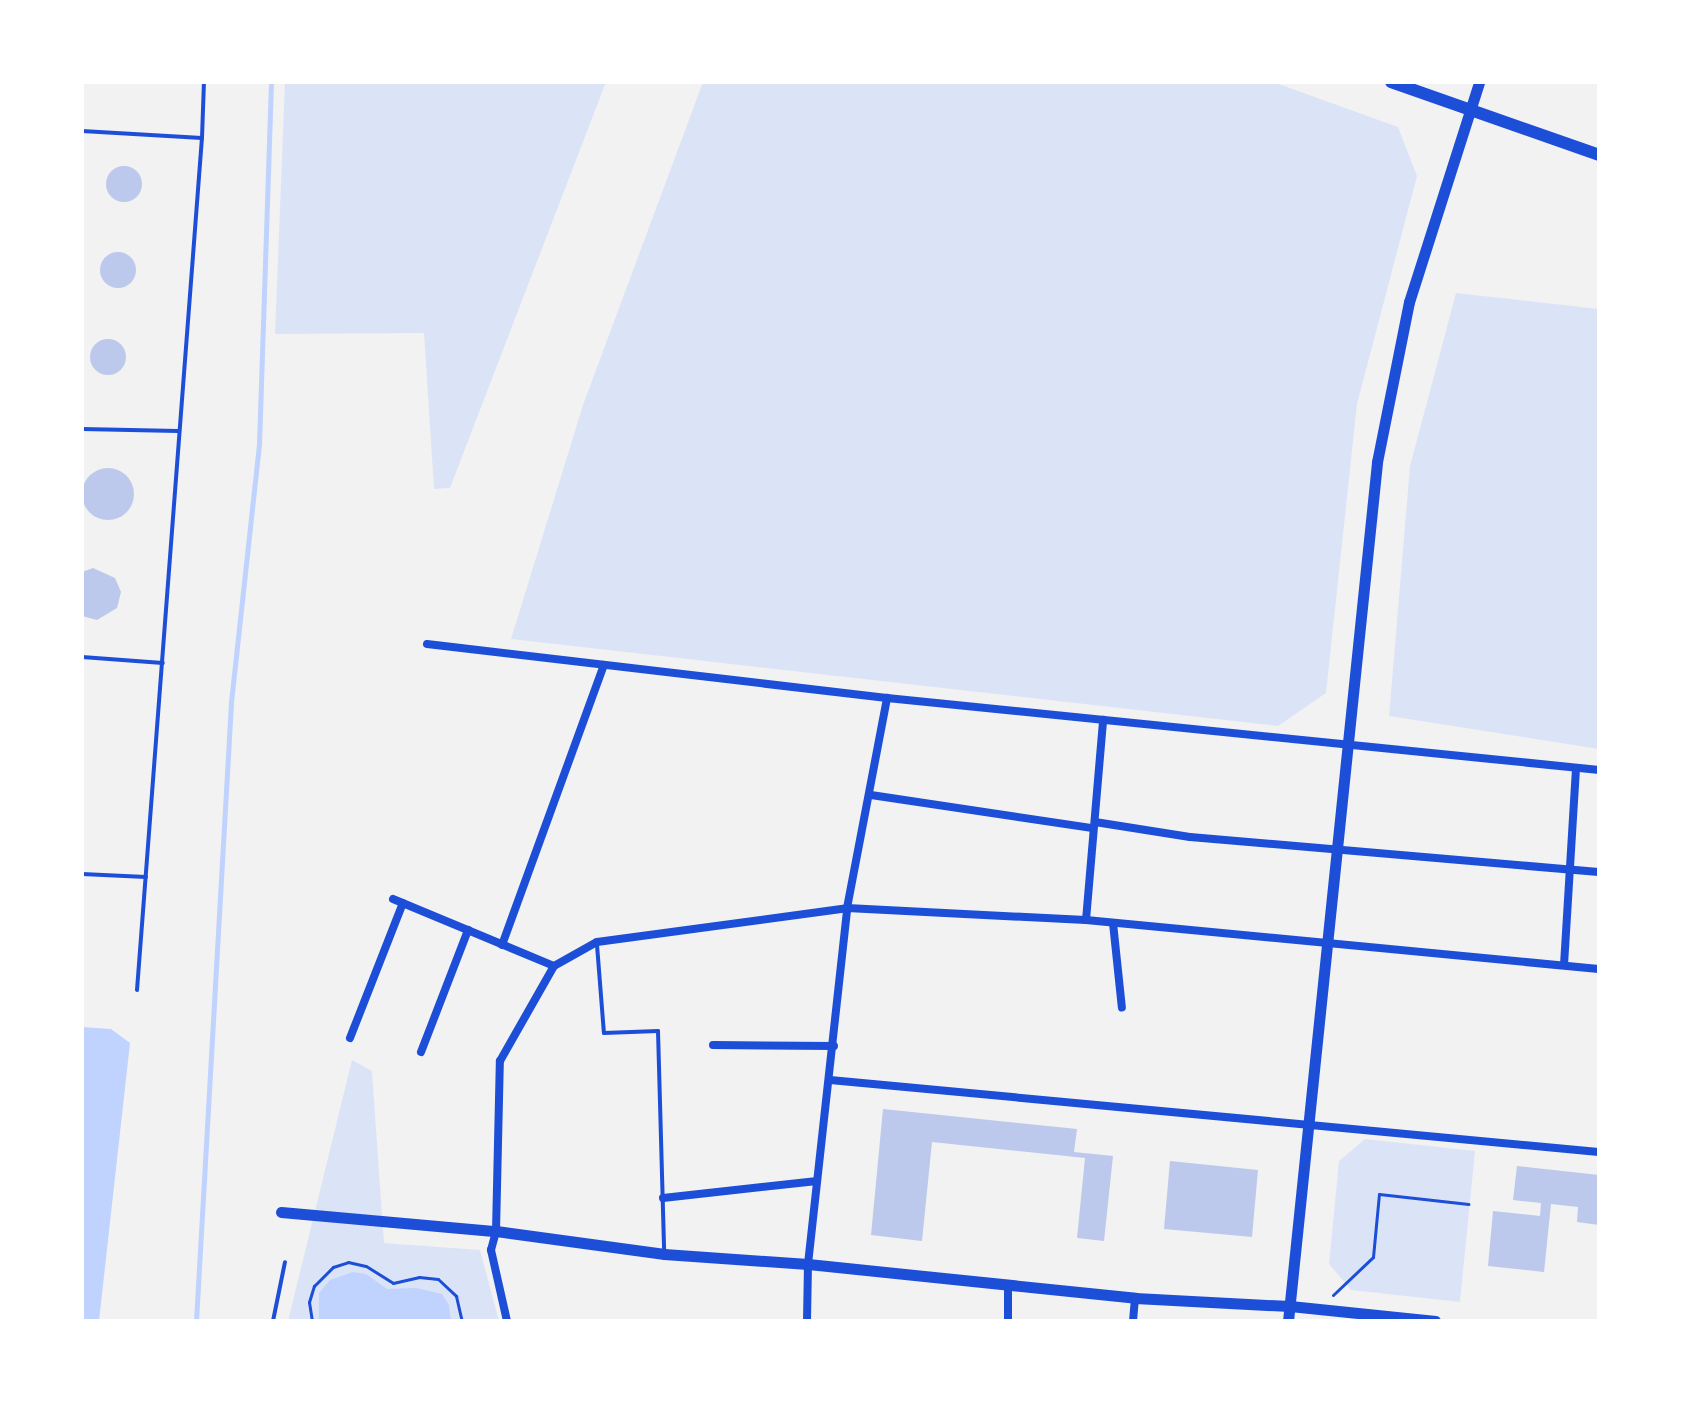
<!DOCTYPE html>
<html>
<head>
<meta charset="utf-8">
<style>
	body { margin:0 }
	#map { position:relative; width:1681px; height:1403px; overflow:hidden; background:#f2f2f2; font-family:Mulish,sans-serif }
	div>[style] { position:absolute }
	.green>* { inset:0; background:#dbe4f7 }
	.water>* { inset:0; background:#bfd3fe }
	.stream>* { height:5px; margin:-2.5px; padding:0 2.5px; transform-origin:2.5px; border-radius:2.5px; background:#bfd3fe }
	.building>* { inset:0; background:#bdc9ec }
	.round { border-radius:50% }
	.path>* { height:3px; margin:-1.5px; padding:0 1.5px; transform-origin:1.5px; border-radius:1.5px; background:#1d4ed8 }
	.service>* { height:4px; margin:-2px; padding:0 2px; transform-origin:2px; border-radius:2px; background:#1d4ed8 }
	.minor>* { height:8px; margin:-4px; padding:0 4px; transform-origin:4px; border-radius:4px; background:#1d4ed8 }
	.tertiary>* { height:11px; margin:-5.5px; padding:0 5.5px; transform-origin:5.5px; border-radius:5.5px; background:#1d4ed8 }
	.secondary>* { height:12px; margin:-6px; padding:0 6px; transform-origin:6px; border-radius:6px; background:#1d4ed8 }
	span { translate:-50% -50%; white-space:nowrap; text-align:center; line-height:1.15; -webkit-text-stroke:8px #fff; paint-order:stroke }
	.frame { position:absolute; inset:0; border:84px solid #fff; pointer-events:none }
</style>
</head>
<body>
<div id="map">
	<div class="green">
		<i style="clip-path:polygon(285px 82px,606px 82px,450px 488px,434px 489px,424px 333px,275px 334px)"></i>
		<i style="clip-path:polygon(703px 82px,1273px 82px,1398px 127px,1417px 176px,1357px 404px,1326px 693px,1278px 726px,511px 639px,583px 405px)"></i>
		<i style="clip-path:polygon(1456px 293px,1599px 309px,1599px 749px,1389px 716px,1410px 466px)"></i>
		<i style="clip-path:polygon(352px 1060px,372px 1071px,384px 1243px,480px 1250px,499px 1321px,288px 1321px)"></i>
		<i style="clip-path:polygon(1365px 1139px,1475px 1151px,1460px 1302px,1351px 1290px,1329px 1264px,1339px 1161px)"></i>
	</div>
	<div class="water">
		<i style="clip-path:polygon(82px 1027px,111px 1029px,130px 1043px,99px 1321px,82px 1321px)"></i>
		<i style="clip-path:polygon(353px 1272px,366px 1274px,387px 1289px,416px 1288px,442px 1294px,449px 1305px,451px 1321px,319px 1321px,319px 1293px,330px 1280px)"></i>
	</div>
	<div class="stream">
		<i style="left:196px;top:1321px;width:620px;rotate:-86.76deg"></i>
		<i style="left:231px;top:702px;width:260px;rotate:-83.8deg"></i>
		<i style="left:259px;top:444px;width:362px;rotate:-88.1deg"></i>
	</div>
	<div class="building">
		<i class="round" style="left:106px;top:166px;width:36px;height:36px"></i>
		<i class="round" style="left:100px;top:252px;width:36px;height:36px"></i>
		<i class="round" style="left:90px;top:339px;width:36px;height:36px"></i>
		<i class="round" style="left:82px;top:468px;width:52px;height:52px"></i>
		<i style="clip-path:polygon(93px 568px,115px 578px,121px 592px,117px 608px,97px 620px,82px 616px,82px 572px)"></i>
		<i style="clip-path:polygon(883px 1109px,1077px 1129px,1074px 1152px,1113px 1156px,1104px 1241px,1077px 1238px,1085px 1158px,932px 1142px,922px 1241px,871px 1235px)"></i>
		<i style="clip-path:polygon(1170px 1161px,1258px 1170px,1252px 1237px,1164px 1229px)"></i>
		<i style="clip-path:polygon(1517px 1166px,1599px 1175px,1599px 1225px,1577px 1222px,1578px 1207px,1551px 1204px,1544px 1272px,1488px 1266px,1493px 1211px,1540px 1216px,1541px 1203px,1513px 1200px)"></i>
	</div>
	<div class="path">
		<i style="left:1333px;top:1295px;width:55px;rotate:-43.5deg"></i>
		<i style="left:1373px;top:1257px;width:63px;rotate:-84.6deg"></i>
		<i style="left:1379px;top:1194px;width:90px;rotate:6.4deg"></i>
		<i style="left:312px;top:1321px;width:19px;rotate:-99deg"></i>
		<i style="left:309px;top:1302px;width:17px;rotate:-73deg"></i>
		<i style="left:314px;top:1286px;width:27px;rotate:-45deg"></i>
		<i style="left:333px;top:1267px;width:16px;rotate:-18deg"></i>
		<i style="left:348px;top:1262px;width:18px;rotate:13deg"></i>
		<i style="left:366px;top:1266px;width:32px;rotate:32deg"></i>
		<i style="left:393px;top:1283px;width:27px;rotate:-13deg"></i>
		<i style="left:419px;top:1277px;width:19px;rotate:6deg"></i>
		<i style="left:438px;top:1279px;width:25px;rotate:43deg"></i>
		<i style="left:456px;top:1296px;width:26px;rotate:77deg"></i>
	</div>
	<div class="service">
		<i style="left:82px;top:131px;width:120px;rotate:3.3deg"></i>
		<i style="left:82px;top:429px;width:96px;rotate:1.2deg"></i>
		<i style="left:82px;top:657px;width:81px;rotate:4.2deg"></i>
		<i style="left:82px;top:874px;width:64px;rotate:2.7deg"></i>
		<i style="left:597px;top:945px;width:88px;rotate:85.5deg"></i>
		<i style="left:604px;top:1033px;width:54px;rotate:-2.1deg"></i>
		<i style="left:658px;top:1031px;width:221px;rotate:88.4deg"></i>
		<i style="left:137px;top:990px;width:854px;rotate:-85.64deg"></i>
		<i style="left:202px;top:138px;width:56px;rotate:-88deg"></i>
		<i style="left:273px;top:1321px;width:60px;rotate:-78.5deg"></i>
	</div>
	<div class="minor">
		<i style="left:427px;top:644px;width:463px;rotate:6.7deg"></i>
		<i style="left:887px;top:698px;width:716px;rotate:5.77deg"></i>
		<i style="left:871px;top:795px;width:224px;rotate:8.5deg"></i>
		<i style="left:1095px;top:822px;width:96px;rotate:9deg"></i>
		<i style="left:1190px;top:837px;width:410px;rotate:4.9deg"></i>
		<i style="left:393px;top:899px;width:174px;rotate:22.6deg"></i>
		<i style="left:1086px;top:920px;width:201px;rotate:-85.1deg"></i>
		<i style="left:1113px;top:923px;width:85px;rotate:84deg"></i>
		<i style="left:502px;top:945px;width:298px;rotate:-70deg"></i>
		<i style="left:1564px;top:965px;width:197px;rotate:-86.5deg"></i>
		<i style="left:554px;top:966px;width:49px;rotate:-29.2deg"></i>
		<i style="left:597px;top:942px;width:252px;rotate:-7.7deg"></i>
		<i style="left:847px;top:908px;width:239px;rotate:2.9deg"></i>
		<i style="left:1086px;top:920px;width:515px;rotate:5.46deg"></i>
		<i style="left:350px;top:1038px;width:145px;rotate:-68.6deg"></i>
		<i style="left:713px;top:1045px;width:121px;rotate:0.5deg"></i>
		<i style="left:421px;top:1052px;width:131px;rotate:-68.9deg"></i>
		<i style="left:830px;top:1080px;width:772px;rotate:5.35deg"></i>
		<i style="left:663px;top:1198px;width:155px;rotate:-6.3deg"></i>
		<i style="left:1008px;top:1287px;width:34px;rotate:90deg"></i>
		<i style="left:507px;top:1321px;width:73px;rotate:-102.7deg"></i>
		<i style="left:491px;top:1250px;width:20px;rotate:-75deg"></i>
		<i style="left:496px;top:1231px;width:170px;rotate:-88.7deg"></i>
		<i style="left:500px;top:1061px;width:109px;rotate:-60.4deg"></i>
		<i style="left:807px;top:1321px;width:57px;rotate:-89deg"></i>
		<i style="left:808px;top:1264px;width:358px;rotate:-83.7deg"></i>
		<i style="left:847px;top:908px;width:214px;rotate:-79.2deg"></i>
		<i style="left:1133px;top:1321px;width:23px;rotate:-85deg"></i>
	</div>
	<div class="tertiary">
		<i style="left:281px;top:1212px;width:216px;rotate:5.1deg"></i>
		<i style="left:496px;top:1231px;width:170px;rotate:7.8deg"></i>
		<i style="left:664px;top:1254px;width:144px;rotate:4deg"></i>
		<i style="left:808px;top:1264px;width:329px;rotate:5.9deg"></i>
		<i style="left:1135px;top:1298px;width:155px;rotate:3deg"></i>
		<i style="left:1290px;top:1306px;width:146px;rotate:5.9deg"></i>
		<i style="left:1288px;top:1321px;width:864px;rotate:-84.08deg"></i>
		<i style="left:1377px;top:462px;width:163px;rotate:-78.7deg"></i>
		<i style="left:1409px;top:302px;width:231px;rotate:-72.3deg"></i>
	</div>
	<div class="secondary">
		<i style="left:1391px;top:82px;width:220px;rotate:19.3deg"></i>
	</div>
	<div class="frame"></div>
</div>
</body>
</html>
